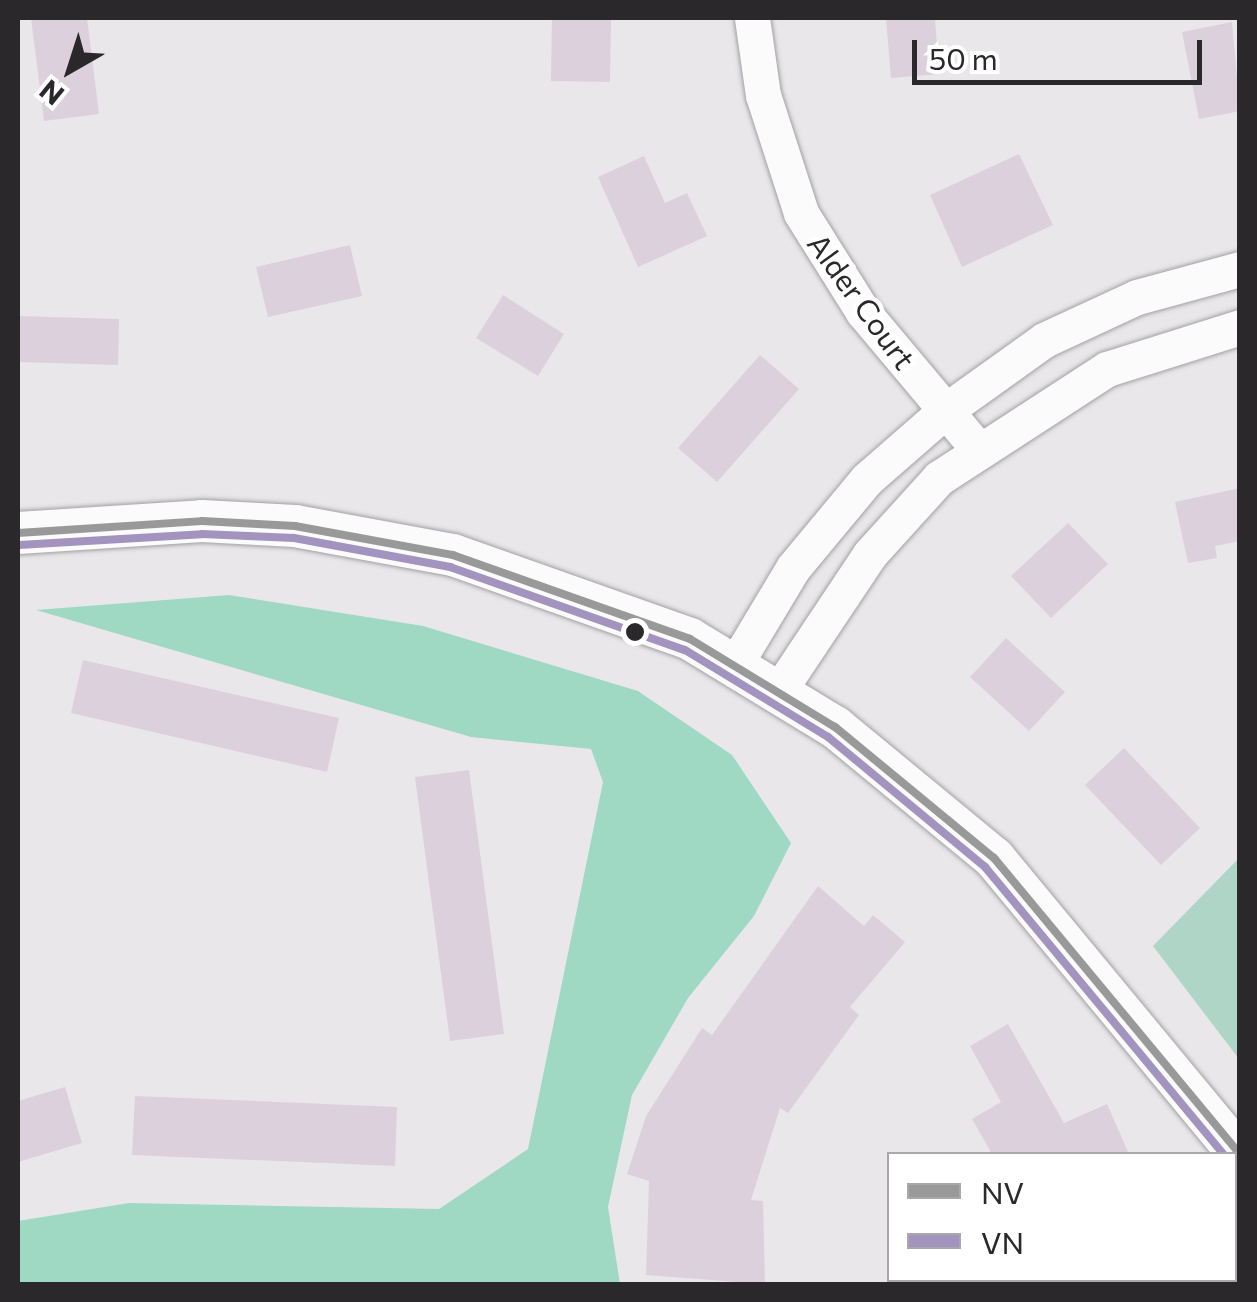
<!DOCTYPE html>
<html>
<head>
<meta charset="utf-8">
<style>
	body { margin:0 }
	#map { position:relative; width:1257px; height:1302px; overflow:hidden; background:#eae7eb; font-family:Commissioner,sans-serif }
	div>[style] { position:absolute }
	.green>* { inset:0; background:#aed5c5 }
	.forest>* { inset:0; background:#9fd9c3 }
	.building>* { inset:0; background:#dcd0dd }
	.roads { filter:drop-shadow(0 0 2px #a2a1a3) drop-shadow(0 0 2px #a2a1a3) }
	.minor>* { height:35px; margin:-17.5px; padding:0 17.5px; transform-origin:17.5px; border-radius:17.5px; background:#fcfbfc }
	.tertiary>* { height:42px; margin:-21px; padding:0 21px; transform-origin:21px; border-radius:21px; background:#fcfbfc }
	.bus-1>* { height:8px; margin:-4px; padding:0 4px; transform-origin:4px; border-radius:4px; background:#999 }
	.bus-2>* { height:8px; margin:-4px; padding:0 4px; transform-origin:4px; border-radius:4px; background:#a394bf }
	.dots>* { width:28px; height:28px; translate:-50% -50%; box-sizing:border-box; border:5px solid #fff; border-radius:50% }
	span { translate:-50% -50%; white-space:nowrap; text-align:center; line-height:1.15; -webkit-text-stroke:9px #fff; paint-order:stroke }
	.street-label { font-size:30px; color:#2a282a }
	.frame { position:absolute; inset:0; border:20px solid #2a282a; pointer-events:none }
	.legend { position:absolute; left:887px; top:1152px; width:350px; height:130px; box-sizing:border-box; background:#fff; border:2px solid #aaa9aa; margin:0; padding:12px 18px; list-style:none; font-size:30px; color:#2a282a }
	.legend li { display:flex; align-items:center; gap:20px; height:50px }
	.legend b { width:50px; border:2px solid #aaa9aa }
	.north { position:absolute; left:20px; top:20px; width:100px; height:100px; -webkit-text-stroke:8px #fff; paint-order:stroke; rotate:219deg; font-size:28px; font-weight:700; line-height:40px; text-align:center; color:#2a282a }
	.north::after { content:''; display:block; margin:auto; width:35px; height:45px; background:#2a282a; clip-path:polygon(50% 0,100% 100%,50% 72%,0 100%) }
	.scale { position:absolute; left:912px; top:40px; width:290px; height:45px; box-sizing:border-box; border:5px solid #2a282a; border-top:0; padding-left:12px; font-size:30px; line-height:35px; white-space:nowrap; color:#2a282a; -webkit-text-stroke:8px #fff; paint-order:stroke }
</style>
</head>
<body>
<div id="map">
	<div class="green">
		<i style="clip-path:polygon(1239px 858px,1239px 1059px,1153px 946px)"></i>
	</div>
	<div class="forest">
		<i style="clip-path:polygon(229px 595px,423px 626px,638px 691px,732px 755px,791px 843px,754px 916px,688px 998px,632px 1095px,608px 1207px,620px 1284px,18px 1284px,18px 1221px,129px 1203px,439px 1209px,528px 1149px,603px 782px,591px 749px,471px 737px,36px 610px)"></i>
	</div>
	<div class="building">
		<i style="clip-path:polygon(31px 18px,87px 18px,99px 114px,44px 121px)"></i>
		<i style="clip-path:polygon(552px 18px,611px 18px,610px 82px,551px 81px)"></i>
		<i style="clip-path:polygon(886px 18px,935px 18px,939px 74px,891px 78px)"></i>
		<i style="clip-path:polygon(1232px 22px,1240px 111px,1199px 119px,1182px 32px)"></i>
		<i style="clip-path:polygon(1019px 154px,1053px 225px,962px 267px,930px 195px)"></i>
		<i style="clip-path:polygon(644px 156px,665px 203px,687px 193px,707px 236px,638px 267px,598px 177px)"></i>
		<i style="clip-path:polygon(350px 245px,362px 296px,268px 317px,256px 267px)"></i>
		<i style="clip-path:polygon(503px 295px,564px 334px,538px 376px,476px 338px)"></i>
		<i style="clip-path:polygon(18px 316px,119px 319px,118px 365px,18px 362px)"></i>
		<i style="clip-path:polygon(760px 355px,799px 389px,717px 482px,678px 448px)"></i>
		<i style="clip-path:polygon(1240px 488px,1240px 541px,1215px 546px,1217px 558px,1188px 563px,1175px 502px)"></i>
		<i style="clip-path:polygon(1068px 523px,1108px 564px,1051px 618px,1011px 576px)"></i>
		<i style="clip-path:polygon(1006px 638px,1065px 692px,1029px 731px,970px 677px)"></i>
		<i style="clip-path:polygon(83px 660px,339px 718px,327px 772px,71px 713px)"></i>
		<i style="clip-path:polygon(1124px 748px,1200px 828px,1161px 865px,1085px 785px)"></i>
		<i style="clip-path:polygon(469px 770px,504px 1034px,450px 1041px,415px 777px)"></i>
		<i style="clip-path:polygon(818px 886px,864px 926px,873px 915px,905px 942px,850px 1007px,859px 1015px,788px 1113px,780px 1108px,751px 1200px,763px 1201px,765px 1284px,646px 1275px,649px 1181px,627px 1174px,646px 1116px,702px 1028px,712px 1035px)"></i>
		<i style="clip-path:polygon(1008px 1024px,1064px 1123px,1107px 1104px,1129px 1154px,992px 1154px,972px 1119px,1001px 1102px,970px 1046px)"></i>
		<i style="clip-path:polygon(65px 1087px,82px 1143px,18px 1162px,18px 1101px)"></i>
		<i style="clip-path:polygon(135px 1096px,397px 1107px,395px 1166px,132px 1155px)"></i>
	</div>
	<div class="roads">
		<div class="minor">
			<i style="left:752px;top:18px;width:78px;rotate:81.9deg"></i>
			<i style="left:763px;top:95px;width:124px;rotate:72.1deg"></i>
			<i style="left:801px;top:213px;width:117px;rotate:57.9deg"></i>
			<i style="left:863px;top:312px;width:180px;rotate:50deg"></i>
			<i style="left:736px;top:663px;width:111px;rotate:-59deg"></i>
			<i style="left:793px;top:568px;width:116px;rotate:-50.3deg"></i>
			<i style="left:867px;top:479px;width:103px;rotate:-41.1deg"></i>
			<i style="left:945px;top:411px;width:122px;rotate:-35.6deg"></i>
			<i style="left:1044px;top:340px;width:102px;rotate:-24.8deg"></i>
			<i style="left:1137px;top:297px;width:107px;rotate:-15.2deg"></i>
			<i style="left:780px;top:689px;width:162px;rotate:-56.3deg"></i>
			<i style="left:870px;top:554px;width:103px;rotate:-47.8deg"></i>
			<i style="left:939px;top:478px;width:200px;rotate:-33deg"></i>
			<i style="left:1107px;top:369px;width:139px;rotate:-17.5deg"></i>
		</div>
		<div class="tertiary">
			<i style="left:18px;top:533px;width:184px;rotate:-3.7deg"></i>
			<i style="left:202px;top:521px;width:93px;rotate:3.1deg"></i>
			<i style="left:295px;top:526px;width:161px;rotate:10.4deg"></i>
			<i style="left:453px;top:555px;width:251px;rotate:19.5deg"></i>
			<i style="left:690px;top:639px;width:170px;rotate:31.3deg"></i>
			<i style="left:835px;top:727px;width:206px;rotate:39.5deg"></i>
			<i style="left:994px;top:858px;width:386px;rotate:50.4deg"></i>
		</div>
	</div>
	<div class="bus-1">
		<i style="left:18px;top:533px;width:184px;rotate:-3.7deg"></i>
		<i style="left:202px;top:521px;width:93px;rotate:3.1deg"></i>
		<i style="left:295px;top:526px;width:161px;rotate:10.4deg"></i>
		<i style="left:453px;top:555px;width:251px;rotate:19.5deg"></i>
		<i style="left:690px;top:639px;width:170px;rotate:31.3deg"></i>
		<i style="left:835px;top:727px;width:206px;rotate:39.5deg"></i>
		<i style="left:994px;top:858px;width:385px;rotate:50.3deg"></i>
	</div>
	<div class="bus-2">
		<i style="left:19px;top:545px;width:183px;rotate:-3.4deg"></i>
		<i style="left:202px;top:534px;width:92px;rotate:2.5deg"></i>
		<i style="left:294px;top:538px;width:159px;rotate:10.5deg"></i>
		<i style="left:450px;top:567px;width:249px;rotate:19.5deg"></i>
		<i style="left:685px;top:650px;width:167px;rotate:31.3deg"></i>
		<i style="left:828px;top:737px;width:204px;rotate:39.6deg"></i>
		<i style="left:985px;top:867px;width:373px;rotate:50.3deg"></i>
	</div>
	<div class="dots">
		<i style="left:635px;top:632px;background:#2a282a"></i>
	</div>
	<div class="street-label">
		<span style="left:862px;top:301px;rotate:54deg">Alder Court</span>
	</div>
	<div class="frame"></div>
	<ul class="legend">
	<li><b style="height:12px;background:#999"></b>NV</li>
	<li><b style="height:12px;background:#a394bf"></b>VN</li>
	</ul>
	<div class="north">N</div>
	<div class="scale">50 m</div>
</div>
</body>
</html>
